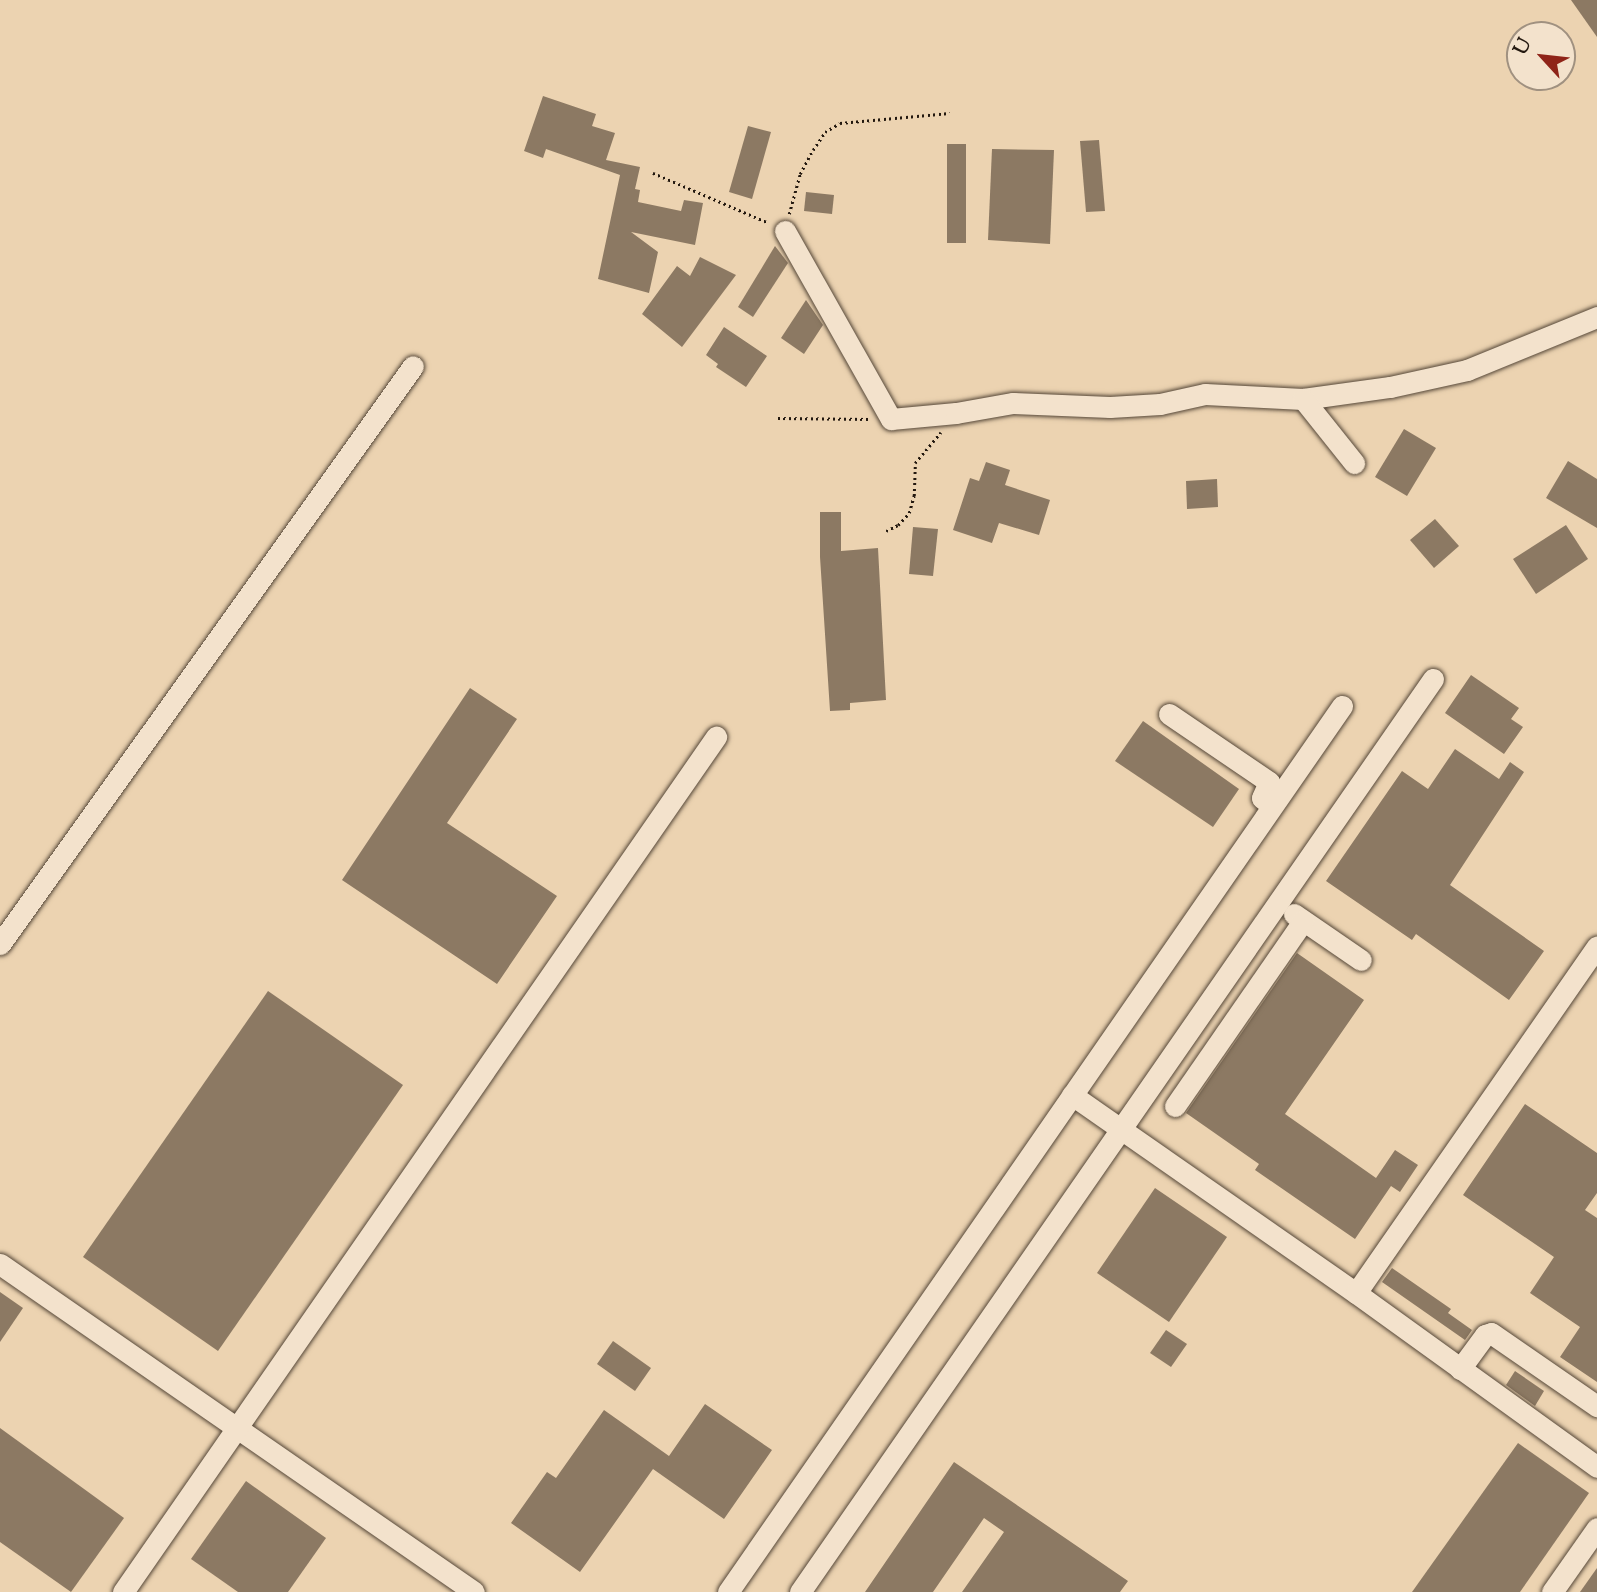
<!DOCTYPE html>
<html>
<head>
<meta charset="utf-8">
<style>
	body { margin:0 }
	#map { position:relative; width:1597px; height:1592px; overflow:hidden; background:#ecd3b1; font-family:"Sorts Mill Goudy",serif }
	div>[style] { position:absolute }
	.building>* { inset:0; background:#8c7963 }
	.path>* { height:2.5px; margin-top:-1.25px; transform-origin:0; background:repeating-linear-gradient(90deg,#23180f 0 2px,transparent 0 5.5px) }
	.roads { filter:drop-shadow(0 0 2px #554738) drop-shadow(0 0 2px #554738) }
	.minor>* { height:21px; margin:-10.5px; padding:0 10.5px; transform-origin:10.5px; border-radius:10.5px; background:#f3e2cc }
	span { translate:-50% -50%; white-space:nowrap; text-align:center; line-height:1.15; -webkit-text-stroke:5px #f3e2cc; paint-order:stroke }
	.north { position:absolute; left:1506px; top:21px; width:70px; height:70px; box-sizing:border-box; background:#f3e2cc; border:2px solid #a09180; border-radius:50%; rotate:297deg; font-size:19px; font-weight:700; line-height:28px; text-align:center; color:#23180f }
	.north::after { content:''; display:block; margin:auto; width:24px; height:32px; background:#8f2418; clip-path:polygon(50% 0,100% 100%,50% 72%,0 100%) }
</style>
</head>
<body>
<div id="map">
	<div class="building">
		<i style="clip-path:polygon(1571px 0,1597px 0,1597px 37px)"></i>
		<i style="clip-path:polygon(543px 96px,596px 114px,592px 126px,615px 133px,606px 160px,640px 167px,635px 189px,640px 190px,638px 202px,681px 211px,684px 200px,703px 203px,695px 245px,631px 232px,658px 252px,649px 293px,598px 279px,620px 175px,546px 149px,543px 158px,524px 151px)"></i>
		<i style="clip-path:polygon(748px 126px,771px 132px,752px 199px,729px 192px)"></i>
		<i style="clip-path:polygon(1099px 140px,1105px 211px,1086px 212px,1080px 141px)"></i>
		<i style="clip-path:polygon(947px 144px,966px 144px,966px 243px,947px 243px)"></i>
		<i style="clip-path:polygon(992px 149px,1054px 150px,1050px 244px,988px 240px)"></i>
		<i style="clip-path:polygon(806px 192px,834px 195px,832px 214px,804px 211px)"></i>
		<i style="clip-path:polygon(775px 246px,788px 263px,753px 317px,738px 307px)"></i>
		<i style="clip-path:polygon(700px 257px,736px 275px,682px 347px,642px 314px,677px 266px,690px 276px)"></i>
		<i style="clip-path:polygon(806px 300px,823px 325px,804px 354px,781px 338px)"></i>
		<i style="clip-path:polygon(724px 327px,767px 356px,746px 387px,716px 367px,718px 364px,706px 355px)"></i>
		<i style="clip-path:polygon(1404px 429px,1436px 448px,1407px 496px,1375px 477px)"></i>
		<i style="clip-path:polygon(1568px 461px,1597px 479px,1597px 528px,1546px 498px)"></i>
		<i style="clip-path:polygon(986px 462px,1010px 470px,1005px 485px,1050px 500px,1039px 535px,999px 523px,992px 543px,953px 530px,970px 478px,979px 481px)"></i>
		<i style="clip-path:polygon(1217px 479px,1218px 507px,1187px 509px,1186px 481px)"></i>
		<i style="clip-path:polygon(820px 512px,841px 512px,841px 551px,878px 548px,886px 700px,850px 703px,850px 710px,830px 711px,820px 557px)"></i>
		<i style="clip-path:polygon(1435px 519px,1459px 546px,1434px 568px,1410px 540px)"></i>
		<i style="clip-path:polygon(1566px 525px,1588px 559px,1536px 594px,1513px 559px)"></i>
		<i style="clip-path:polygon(913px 527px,938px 529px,933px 576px,909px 574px)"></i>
		<i style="clip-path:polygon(1471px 675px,1519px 708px,1511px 719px,1523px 727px,1504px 754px,1445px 713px)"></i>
		<i style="clip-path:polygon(470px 688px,517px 719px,447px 823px,557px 896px,497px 984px,342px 880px)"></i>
		<i style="clip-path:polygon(1143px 721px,1239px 789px,1213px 827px,1115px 761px)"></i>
		<i style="clip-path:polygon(1455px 749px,1499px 779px,1510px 762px,1524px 772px,1450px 885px,1544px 951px,1509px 1000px,1416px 934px,1412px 940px,1326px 881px,1402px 771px,1428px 789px)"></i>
		<i style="clip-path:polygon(1297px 953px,1364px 1000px,1285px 1114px,1376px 1178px,1395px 1150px,1418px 1165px,1400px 1192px,1391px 1186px,1355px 1239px,1255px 1170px,1259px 1164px,1186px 1113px)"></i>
		<i style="clip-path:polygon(268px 991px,403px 1085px,218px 1351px,83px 1257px)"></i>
		<i style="clip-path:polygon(1525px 1104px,1597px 1153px,1597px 1193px,1585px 1210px,1597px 1218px,1597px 1382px,1560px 1357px,1580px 1327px,1530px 1293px,1554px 1257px,1463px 1195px)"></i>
		<i style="clip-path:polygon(1155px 1188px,1227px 1237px,1169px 1322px,1097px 1273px)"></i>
		<i style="clip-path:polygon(1392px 1268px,1451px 1309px,1448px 1313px,1472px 1330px,1465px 1340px,1382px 1282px)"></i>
		<i style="clip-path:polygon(0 1292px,23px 1308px,0 1342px)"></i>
		<i style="clip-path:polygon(1166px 1330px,1187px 1344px,1171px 1367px,1150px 1353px)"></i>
		<i style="clip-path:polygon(613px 1341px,651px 1368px,635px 1391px,597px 1364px)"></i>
		<i style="clip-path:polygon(1515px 1371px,1544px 1391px,1535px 1406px,1506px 1385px)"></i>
		<i style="clip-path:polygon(705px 1404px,772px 1450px,724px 1519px,653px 1469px,580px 1572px,511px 1523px,547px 1472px,556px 1478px,604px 1410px,669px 1456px)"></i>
		<i style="clip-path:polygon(0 1428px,124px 1518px,71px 1592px,0 1542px)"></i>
		<i style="clip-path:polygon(1518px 1443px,1589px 1493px,1573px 1516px,1520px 1592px,1412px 1592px)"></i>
		<i style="clip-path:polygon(954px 1462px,1128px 1581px,1120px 1592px,962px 1592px,1004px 1532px,984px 1518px,933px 1592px,865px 1592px)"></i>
		<i style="clip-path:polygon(246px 1481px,326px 1538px,288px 1592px,238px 1592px,191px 1559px)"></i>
		<i style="clip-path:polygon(1597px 1568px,1597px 1592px,1580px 1592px)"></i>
	</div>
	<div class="path">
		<i style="left:653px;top:173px;width:126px;rotate:23.3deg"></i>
		<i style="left:789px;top:214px;width:41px;rotate:-74.6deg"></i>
		<i style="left:800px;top:174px;width:27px;rotate:-62deg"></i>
		<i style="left:813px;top:150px;width:22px;rotate:-56deg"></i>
		<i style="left:825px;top:132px;width:17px;rotate:-31deg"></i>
		<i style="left:840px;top:123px;width:110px;rotate:-5.2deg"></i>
		<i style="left:778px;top:418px;width:92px;rotate:0.6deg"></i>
		<i style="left:886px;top:531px;width:13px;rotate:-27deg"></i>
		<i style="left:898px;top:525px;width:16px;rotate:-47deg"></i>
		<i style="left:909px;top:513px;width:18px;rotate:-74deg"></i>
		<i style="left:914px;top:496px;width:33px;rotate:-88deg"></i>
		<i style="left:915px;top:463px;width:40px;rotate:-50deg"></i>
	</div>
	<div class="roads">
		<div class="minor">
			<i style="left:785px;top:231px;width:216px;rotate:60.6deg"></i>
			<i style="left:891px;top:419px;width:65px;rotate:-5.3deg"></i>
			<i style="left:956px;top:413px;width:58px;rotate:-10deg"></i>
			<i style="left:1013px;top:403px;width:97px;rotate:2.4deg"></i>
			<i style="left:1110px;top:407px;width:50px;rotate:-3.4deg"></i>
			<i style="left:1160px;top:404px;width:46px;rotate:-12.5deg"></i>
			<i style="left:1205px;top:394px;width:98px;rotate:2.9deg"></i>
			<i style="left:1303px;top:399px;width:88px;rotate:-7.9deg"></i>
			<i style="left:1390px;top:387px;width:79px;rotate:-12.4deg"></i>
			<i style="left:1467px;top:370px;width:140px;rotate:-22.2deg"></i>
			<i style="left:1303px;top:399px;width:82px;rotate:51.4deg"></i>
			<i style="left:1169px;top:714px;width:121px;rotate:34.2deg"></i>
			<i style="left:1269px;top:782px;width:17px;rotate:114deg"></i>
			<i style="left:1262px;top:798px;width:11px;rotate:38deg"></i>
			<i style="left:1294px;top:914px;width:81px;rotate:34.5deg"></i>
			<i style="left:0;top:944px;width:710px;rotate:-54.45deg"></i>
			<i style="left:1072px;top:1095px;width:346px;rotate:34.9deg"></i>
			<i style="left:1356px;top:1293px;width:297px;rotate:35.8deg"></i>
			<i style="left:1175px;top:1106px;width:225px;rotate:-55.3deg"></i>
			<i style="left:0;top:1264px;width:576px;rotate:34.68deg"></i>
			<i style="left:1356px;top:1293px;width:422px;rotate:-55.2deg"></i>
			<i style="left:1460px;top:1369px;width:42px;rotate:-53.7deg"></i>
			<i style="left:1485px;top:1335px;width:6px;rotate:-18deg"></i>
			<i style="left:1491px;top:1333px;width:129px;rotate:34.6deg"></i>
			<i style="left:123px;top:1592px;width:1041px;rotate:-55.26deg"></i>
			<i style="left:728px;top:1592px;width:1078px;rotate:-55.28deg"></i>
			<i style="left:800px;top:1592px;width:1111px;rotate:-55.27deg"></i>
			<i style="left:1552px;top:1592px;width:78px;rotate:-54.9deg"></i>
		</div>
	</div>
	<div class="north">U</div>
</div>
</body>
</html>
